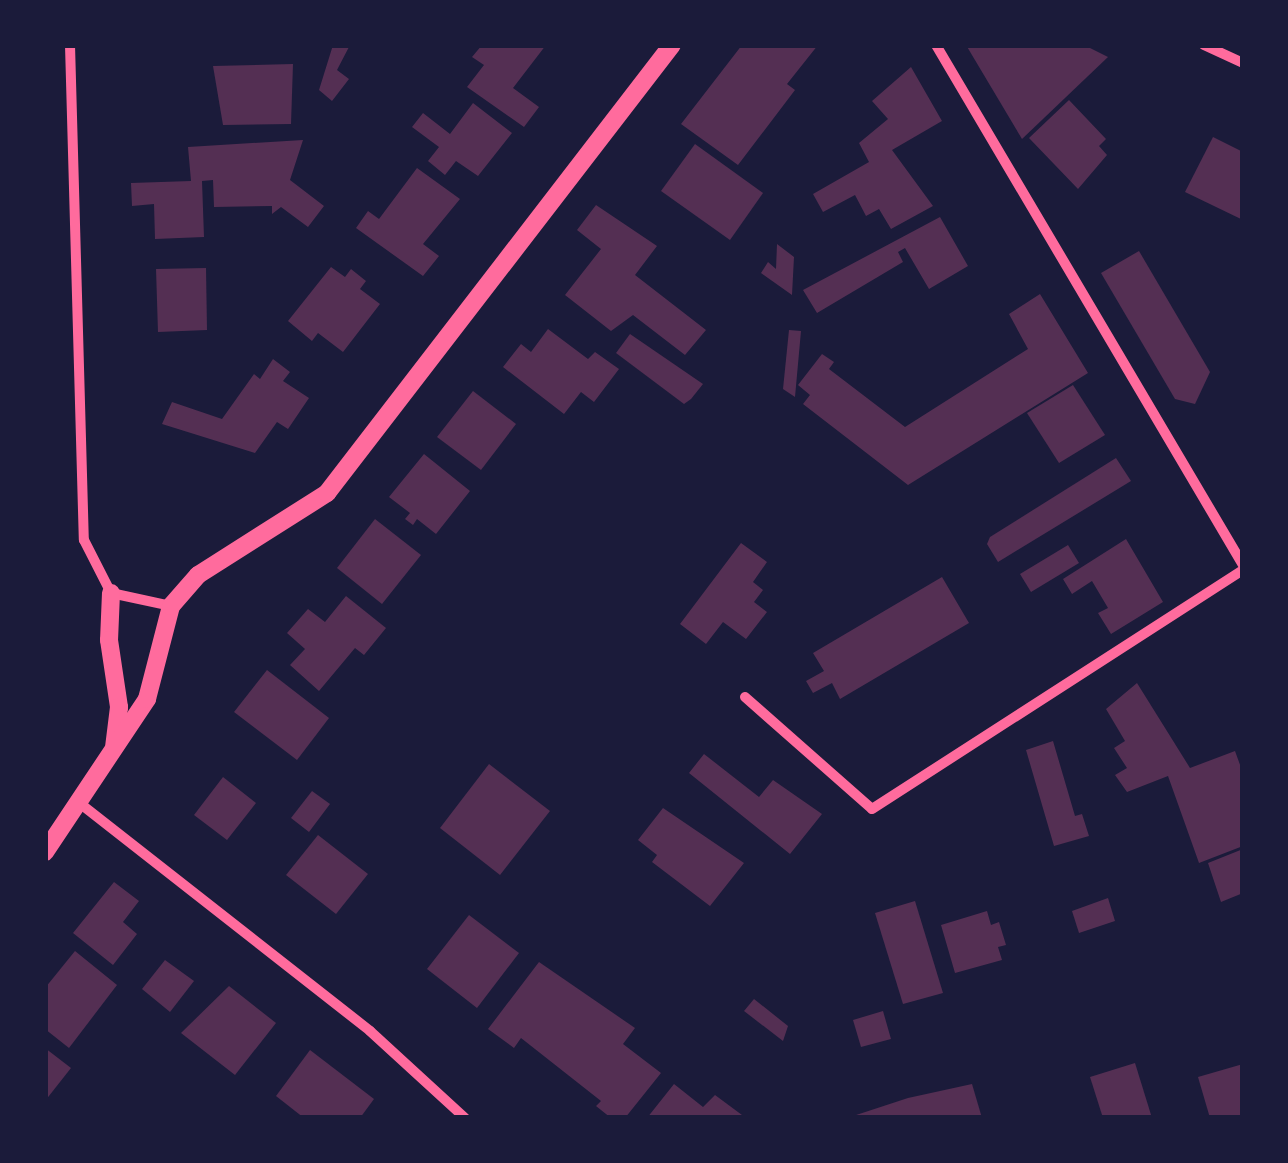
<!DOCTYPE html>
<html>
<head>
<meta charset="utf-8">
<style>
	body { margin:0 }
	#map { position:relative; width:1288px; height:1163px; overflow:hidden; background:#1b1b3a; font-family:"Fira Sans Condensed",sans-serif }
	div>[style] { position:absolute }
	.building>* { inset:0; background:#542f53 }
	.minor>* { height:10px; margin:-5px; padding:0 5px; transform-origin:5px; border-radius:5px; background:#ff6b9d }
	.tertiary>* { height:18px; margin:-9px; padding:0 9px; transform-origin:9px; border-radius:9px; background:#ff6b9d }
	span { translate:-50% -50%; white-space:nowrap; text-align:center; line-height:1.15; -webkit-text-stroke:10px #1b1b3a; paint-order:stroke }
	.frame { position:absolute; inset:0; border:48px solid #1b1b3a; pointer-events:none }
</style>
</head>
<body>
<div id="map">
	<div class="building">
		<i style="clip-path:polygon(333px 45px,350px 45px,337px 70px,349px 79px,332px 101px,319px 90px)"></i>
		<i style="clip-path:polygon(482px 45px,546px 45px,513px 88px,539px 107px,524px 127px,467px 87px,484px 65px,472px 57px)"></i>
		<i style="clip-path:polygon(742px 45px,818px 45px,787px 84px,795px 90px,738px 165px,681px 124px)"></i>
		<i style="clip-path:polygon(966px 45px,1084px 45px,1108px 57px,1022px 139px)"></i>
		<i style="clip-path:polygon(293px 64px,291px 124px,223px 125px,213px 66px)"></i>
		<i style="clip-path:polygon(911px 67px,942px 121px,892px 150px,933px 206px,891px 229px,879px 209px,866px 216px,855px 195px,823px 212px,813px 194px,869px 162px,859px 143px,888px 119px,872px 101px)"></i>
		<i style="clip-path:polygon(1069px 100px,1106px 139px,1099px 146px,1107px 155px,1078px 189px,1029px 138px)"></i>
		<i style="clip-path:polygon(473px 103px,512px 133px,478px 176px,456px 161px,445px 175px,428px 161px,439px 147px,412px 127px,423px 113px,450px 134px)"></i>
		<i style="clip-path:polygon(1213px 137px,1243px 152px,1243px 220px,1185px 192px)"></i>
		<i style="clip-path:polygon(303px 140px,290px 180px,324px 206px,308px 227px,281px 207px,272px 214px,272px 206px,214px 207px,213px 180px,202px 181px,204px 237px,155px 239px,154px 204px,132px 206px,131px 183px,191px 181px,188px 147px)"></i>
		<i style="clip-path:polygon(695px 144px,763px 193px,730px 240px,661px 191px)"></i>
		<i style="clip-path:polygon(417px 168px,460px 199px,423px 244px,439px 256px,423px 276px,356px 228px,368px 211px,379px 219px)"></i>
		<i style="clip-path:polygon(596px 205px,657px 246px,635px 275px,706px 330px,685px 355px,633px 315px,611px 331px,565px 295px,601px 249px,577px 230px)"></i>
		<i style="clip-path:polygon(940px 217px,968px 266px,929px 289px,905px 248px,898px 252px,903px 262px,817px 313px,803px 290px)"></i>
		<i style="clip-path:polygon(777px 244px,794px 257px,792px 295px,761px 273px,768px 262px,776px 269px)"></i>
		<i style="clip-path:polygon(1139px 251px,1210px 372px,1195px 404px,1175px 399px,1101px 273px)"></i>
		<i style="clip-path:polygon(331px 267px,345px 277px,351px 269px,366px 281px,360px 289px,380px 304px,343px 352px,318px 333px,312px 341px,288px 321px)"></i>
		<i style="clip-path:polygon(206px 268px,207px 330px,158px 332px,156px 269px)"></i>
		<i style="clip-path:polygon(1040px 294px,1088px 373px,908px 485px,803px 404px,810px 395px,798px 385px,822px 354px,834px 362px,829px 369px,905px 427px,1028px 349px,1009px 314px)"></i>
		<i style="clip-path:polygon(548px 329px,588px 359px,595px 352px,619px 369px,594px 402px,581px 392px,564px 414px,503px 367px,521px 344px,531px 352px)"></i>
		<i style="clip-path:polygon(789px 330px,801px 331px,795px 397px,783px 389px)"></i>
		<i style="clip-path:polygon(630px 334px,703px 384px,691px 399px,684px 404px,616px 353px)"></i>
		<i style="clip-path:polygon(273px 359px,290px 372px,283px 381px,309px 398px,288px 429px,277px 422px,255px 453px,162px 424px,172px 402px,222px 419px,254px 374px,260px 379px)"></i>
		<i style="clip-path:polygon(1073px 385px,1105px 435px,1059px 463px,1027px 413px)"></i>
		<i style="clip-path:polygon(473px 391px,516px 424px,481px 470px,437px 437px)"></i>
		<i style="clip-path:polygon(424px 454px,470px 491px,436px 534px,417px 519px,413px 525px,405px 519px,410px 513px,389px 497px)"></i>
		<i style="clip-path:polygon(1116px 458px,1131px 481px,998px 562px,987px 544px,990px 537px)"></i>
		<i style="clip-path:polygon(375px 519px,421px 555px,382px 604px,337px 568px)"></i>
		<i style="clip-path:polygon(1126px 539px,1163px 602px,1111px 634px,1098px 613px,1108px 608px,1092px 581px,1072px 594px,1063px 579px)"></i>
		<i style="clip-path:polygon(741px 543px,767px 562px,753px 582px,763px 590px,754px 602px,767px 612px,746px 639px,723px 622px,706px 644px,680px 624px)"></i>
		<i style="clip-path:polygon(1068px 545px,1079px 563px,1031px 592px,1020px 574px)"></i>
		<i style="clip-path:polygon(942px 577px,969px 623px,840px 699px,832px 683px,813px 693px,806px 681px,824px 671px,813px 653px)"></i>
		<i style="clip-path:polygon(346px 596px,386px 628px,364px 655px,355px 648px,319px 691px,290px 665px,305px 649px,287px 633px,308px 609px,325px 622px)"></i>
		<i style="clip-path:polygon(267px 670px,329px 718px,297px 760px,234px 712px)"></i>
		<i style="clip-path:polygon(1137px 683px,1190px 768px,1235px 751px,1243px 773px,1243px 846px,1199px 863px,1168px 776px,1127px 792px,1115px 775px,1127px 768px,1114px 748px,1125px 741px,1106px 709px)"></i>
		<i style="clip-path:polygon(1053px 741px,1075px 816px,1082px 814px,1089px 836px,1054px 846px,1026px 750px)"></i>
		<i style="clip-path:polygon(704px 754px,759px 797px,773px 780px,822px 814px,790px 854px,689px 773px)"></i>
		<i style="clip-path:polygon(489px 764px,550px 811px,500px 875px,440px 828px)"></i>
		<i style="clip-path:polygon(223px 777px,256px 803px,227px 840px,194px 815px)"></i>
		<i style="clip-path:polygon(312px 791px,330px 804px,309px 832px,291px 818px)"></i>
		<i style="clip-path:polygon(663px 808px,744px 863px,710px 906px,652px 862px,657px 855px,638px 840px)"></i>
		<i style="clip-path:polygon(318px 835px,368px 874px,336px 914px,286px 875px)"></i>
		<i style="clip-path:polygon(1243px 849px,1243px 893px,1221px 902px,1208px 863px)"></i>
		<i style="clip-path:polygon(114px 882px,139px 901px,123px 922px,137px 934px,113px 965px,73px 933px)"></i>
		<i style="clip-path:polygon(1108px 898px,1115px 921px,1079px 933px,1072px 911px)"></i>
		<i style="clip-path:polygon(915px 901px,943px 993px,903px 1004px,875px 913px)"></i>
		<i style="clip-path:polygon(987px 911px,991px 925px,999px 922px,1006px 945px,998px 947px,1002px 960px,955px 973px,941px 925px)"></i>
		<i style="clip-path:polygon(469px 915px,519px 953px,477px 1008px,427px 969px)"></i>
		<i style="clip-path:polygon(75px 951px,117px 985px,69px 1048px,45px 1029px,45px 988px)"></i>
		<i style="clip-path:polygon(165px 960px,194px 981px,170px 1012px,142px 989px)"></i>
		<i style="clip-path:polygon(539px 962px,635px 1028px,623px 1044px,661px 1073px,625px 1118px,611px 1118px,596px 1106px,601px 1101px,521px 1038px,514px 1048px,488px 1029px)"></i>
		<i style="clip-path:polygon(229px 986px,276px 1023px,235px 1075px,181px 1033px)"></i>
		<i style="clip-path:polygon(754px 999px,788px 1026px,783px 1041px,744px 1011px)"></i>
		<i style="clip-path:polygon(883px 1011px,891px 1039px,861px 1047px,853px 1020px)"></i>
		<i style="clip-path:polygon(45px 1048px,71px 1068px,45px 1101px)"></i>
		<i style="clip-path:polygon(310px 1050px,374px 1099px,360px 1118px,304px 1118px,276px 1096px)"></i>
		<i style="clip-path:polygon(1135px 1063px,1152px 1118px,1103px 1118px,1090px 1077px)"></i>
		<i style="clip-path:polygon(1243px 1064px,1243px 1117px,1210px 1118px,1198px 1077px)"></i>
		<i style="clip-path:polygon(674px 1084px,703px 1107px,715px 1095px,742px 1115px,647px 1118px)"></i>
		<i style="clip-path:polygon(972px 1084px,982px 1118px,847px 1118px,908px 1098px)"></i>
	</div>
	<div class="minor">
		<i style="left:70px;top:45px;width:495px;rotate:88.4deg"></i>
		<i style="left:84px;top:540px;width:59px;rotate:63deg"></i>
		<i style="left:111px;top:593px;width:61px;rotate:12.2deg"></i>
		<i style="left:936px;top:45px;width:604px;rotate:59.44deg"></i>
		<i style="left:1204px;top:45px;width:43px;rotate:24.8deg"></i>
		<i style="left:745px;top:697px;width:169px;rotate:41.4deg"></i>
		<i style="left:872px;top:809px;width:441px;rotate:-32.8deg"></i>
		<i style="left:82px;top:805px;width:366px;rotate:38.1deg"></i>
		<i style="left:370px;top:1031px;width:129px;rotate:42.5deg"></i>
	</div>
	<div class="tertiary">
		<i style="left:111px;top:593px;width:47px;rotate:92.4deg"></i>
		<i style="left:109px;top:640px;width:68px;rotate:81.5deg"></i>
		<i style="left:119px;top:707px;width:39px;rotate:97deg"></i>
		<i style="left:45px;top:852px;width:184px;rotate:-56.3deg"></i>
		<i style="left:147px;top:699px;width:96px;rotate:-75.5deg"></i>
		<i style="left:171px;top:606px;width:41px;rotate:-48.9deg"></i>
		<i style="left:198px;top:575px;width:153px;rotate:-32.4deg"></i>
		<i style="left:327px;top:493px;width:565px;rotate:-52.4deg"></i>
	</div>
	<div class="frame"></div>
</div>
</body>
</html>
